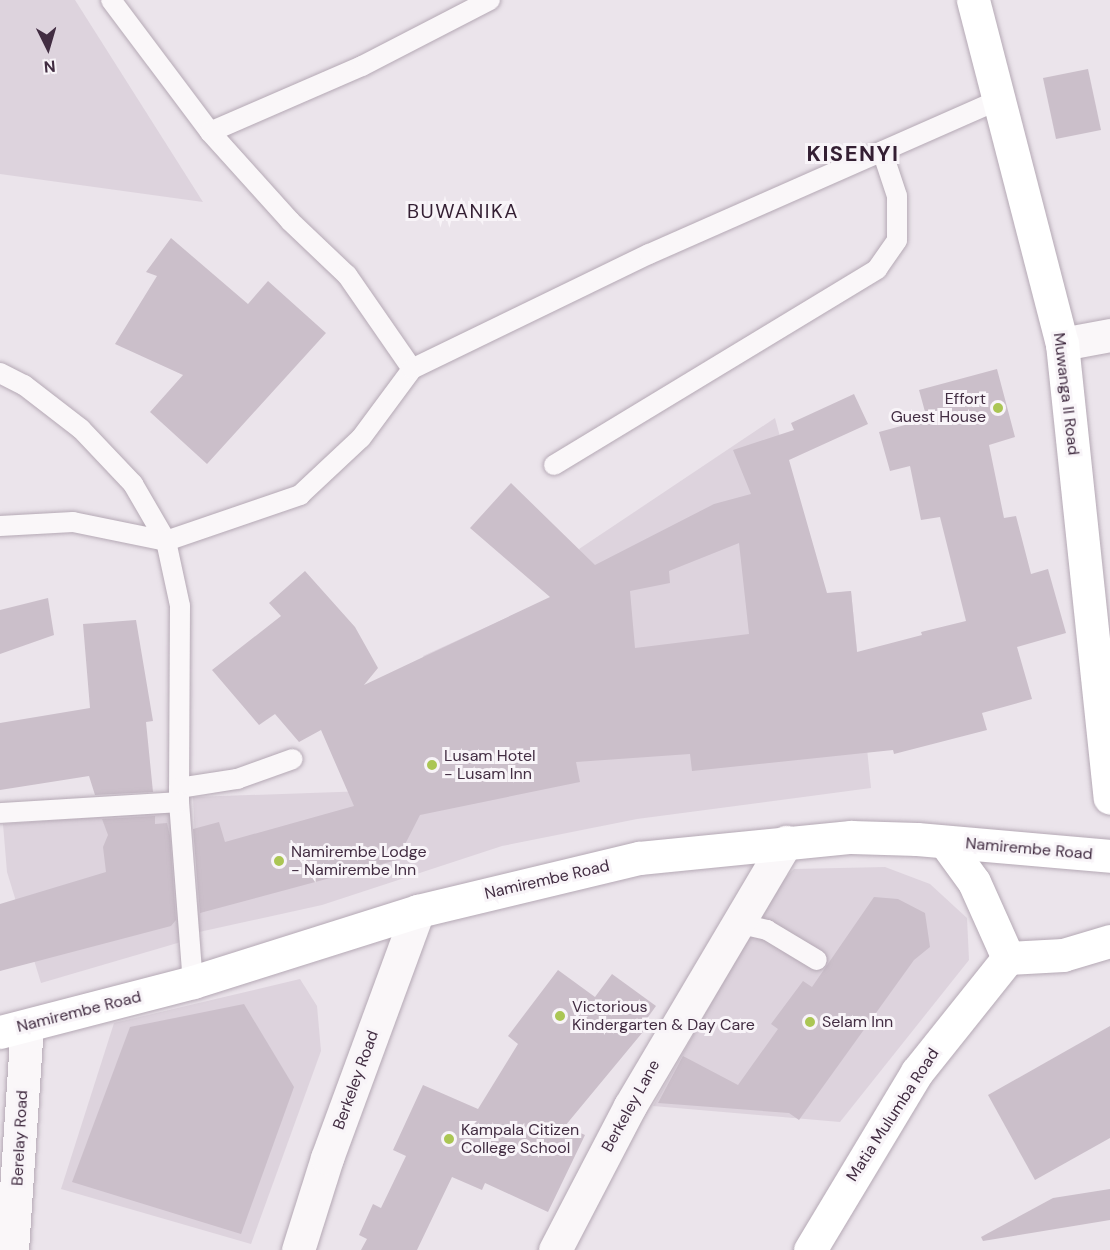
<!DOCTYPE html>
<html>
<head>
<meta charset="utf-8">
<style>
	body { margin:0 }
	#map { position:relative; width:1110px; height:1250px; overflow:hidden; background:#ebe4eb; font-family:"DM Sans",sans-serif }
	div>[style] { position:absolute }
	.built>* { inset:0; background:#ddd3dd }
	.building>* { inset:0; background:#cbbfca }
	.roads { filter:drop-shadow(0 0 2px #b5a9b5) drop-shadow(0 0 2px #b5a9b5) }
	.lane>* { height:20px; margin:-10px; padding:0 10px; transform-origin:10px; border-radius:10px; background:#faf7f9 }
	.street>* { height:33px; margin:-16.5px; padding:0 16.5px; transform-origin:16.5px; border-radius:16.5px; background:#faf7f9 }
	.secondary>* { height:33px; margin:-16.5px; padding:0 16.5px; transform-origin:16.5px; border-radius:16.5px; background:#fff }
	.dots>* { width:16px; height:16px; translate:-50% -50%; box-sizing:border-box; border:3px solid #f8f4f8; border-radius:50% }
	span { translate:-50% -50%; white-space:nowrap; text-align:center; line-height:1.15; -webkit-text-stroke:6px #f8f4f8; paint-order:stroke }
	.street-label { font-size:16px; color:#422d42 }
	.poi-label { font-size:16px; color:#422d42 }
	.right { translate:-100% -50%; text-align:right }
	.left { translate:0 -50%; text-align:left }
	.quarter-label { font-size:20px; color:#341f33; letter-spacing:1.5px }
	.district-label { font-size:22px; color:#341f33; font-weight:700; letter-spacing:1.5px }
	.north { position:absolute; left:18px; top:18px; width:60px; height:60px; -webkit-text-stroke:4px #f8f4f8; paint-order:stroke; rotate:175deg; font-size:16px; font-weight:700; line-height:24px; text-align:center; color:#422d42 }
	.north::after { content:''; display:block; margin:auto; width:21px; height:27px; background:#422d42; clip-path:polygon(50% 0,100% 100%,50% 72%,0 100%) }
</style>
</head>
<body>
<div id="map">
	<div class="built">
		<i style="clip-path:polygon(0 0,75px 0,203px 202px,0 174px)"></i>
		<i style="clip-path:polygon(775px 418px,822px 594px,851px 591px,871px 788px,637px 819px,502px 846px,322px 905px,199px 932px,193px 797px,367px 791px,463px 738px,423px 656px,572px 588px,590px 567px,579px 549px)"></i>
		<i style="clip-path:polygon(171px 812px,181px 942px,41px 983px,7px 872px,3px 824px)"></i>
		<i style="clip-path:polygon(885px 867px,930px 884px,967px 918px,969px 960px,840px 1122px,653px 1106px,778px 885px,794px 869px)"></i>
		<i style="clip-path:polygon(300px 979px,317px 1006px,321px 1051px,251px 1244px,61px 1189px,114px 1023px)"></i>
	</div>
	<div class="building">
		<i style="clip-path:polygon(1088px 69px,1101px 130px,1056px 139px,1043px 78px)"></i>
		<i style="clip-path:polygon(171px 238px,248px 304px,268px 281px,326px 333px,207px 464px,150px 412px,183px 375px,115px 344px,157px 276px,146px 272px)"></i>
		<i style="clip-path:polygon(evenodd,997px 369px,1015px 437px,989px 445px,1004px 518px,1016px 516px,1031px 574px,1048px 569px,1066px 633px,1017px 647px,1032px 699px,982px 713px,987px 730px,894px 754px,893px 750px,692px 771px,690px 754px,576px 762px,580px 782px,420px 815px,397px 860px,200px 913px,193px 829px,219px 822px,225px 842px,354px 806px,321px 730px,299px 742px,275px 714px,259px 725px,212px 670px,281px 616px,269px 603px,305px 571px,355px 627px,378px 668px,364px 685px,550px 597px,470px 528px,511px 483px,595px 565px,714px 504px,751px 494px,733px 450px,794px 430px,791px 423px,854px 394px,868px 424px,789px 460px,827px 593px,851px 591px,857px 652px,922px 635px,921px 632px,966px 621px,940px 517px,921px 520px,910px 466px,890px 471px,879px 432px,927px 419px,919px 390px,997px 369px,739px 543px,749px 634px,635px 648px,630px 591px,670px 583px,669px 571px,739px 543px)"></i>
		<i style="clip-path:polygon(48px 598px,54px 635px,0 654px,0 610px)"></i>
		<i style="clip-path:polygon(136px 620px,153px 721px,146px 722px,153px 792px,95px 795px,89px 776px,0 790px,0 723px,90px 708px,83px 624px)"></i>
		<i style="clip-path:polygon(155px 816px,155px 824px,167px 823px,170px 836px,176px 920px,171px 926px,0 971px,0 904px,106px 872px,103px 847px,108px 835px,102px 819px)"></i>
		<i style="clip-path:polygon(874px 897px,898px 899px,925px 913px,930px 947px,914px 960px,799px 1120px,789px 1113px,658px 1103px,683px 1056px,738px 1085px,778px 1029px,771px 1024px,803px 981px,812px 987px)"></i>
		<i style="clip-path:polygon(558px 970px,595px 997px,612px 974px,656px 1006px,643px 1024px,647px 1027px,565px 1126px,585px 1135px,548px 1212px,485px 1183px,482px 1190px,452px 1177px,417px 1250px,361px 1250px,367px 1239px,359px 1235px,373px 1204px,381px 1208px,406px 1156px,393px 1150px,423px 1085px,478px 1109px,518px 1044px,508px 1036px)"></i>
		<i style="clip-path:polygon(244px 1004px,294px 1087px,241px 1234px,72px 1182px,130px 1027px)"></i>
		<i style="clip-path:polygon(1110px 1026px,1110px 1138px,1035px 1180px,988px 1095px)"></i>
		<i style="clip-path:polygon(1110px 1189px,1110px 1220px,983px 1241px,981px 1237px,1053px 1198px)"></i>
	</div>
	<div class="roads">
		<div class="lane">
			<i style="left:111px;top:0;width:165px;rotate:53.1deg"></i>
			<i style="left:210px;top:132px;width:120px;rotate:48deg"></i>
			<i style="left:290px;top:221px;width:79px;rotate:43.5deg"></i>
			<i style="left:347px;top:275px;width:114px;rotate:55.3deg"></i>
			<i style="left:210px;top:132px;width:166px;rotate:-23.5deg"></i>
			<i style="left:362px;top:66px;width:144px;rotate:-27.3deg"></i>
			<i style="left:0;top:373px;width:27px;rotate:27deg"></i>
			<i style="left:24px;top:385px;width:72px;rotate:37.7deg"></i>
			<i style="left:81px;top:429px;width:76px;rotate:46.6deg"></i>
			<i style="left:133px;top:484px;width:66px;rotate:59.9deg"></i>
			<i style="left:166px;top:541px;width:66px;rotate:77.8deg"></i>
			<i style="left:180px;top:606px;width:196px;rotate:90.3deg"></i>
			<i style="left:179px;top:802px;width:181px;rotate:85.6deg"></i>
			<i style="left:554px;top:465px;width:378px;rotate:-31.2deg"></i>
			<i style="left:877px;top:269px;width:35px;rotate:-55deg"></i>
			<i style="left:897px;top:240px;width:44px;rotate:-90deg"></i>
			<i style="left:897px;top:196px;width:47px;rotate:-108.4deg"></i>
			<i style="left:0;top:526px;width:73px;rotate:-3.1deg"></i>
			<i style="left:73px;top:522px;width:95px;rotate:11.5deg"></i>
			<i style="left:166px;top:541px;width:142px;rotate:-18.9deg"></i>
			<i style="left:300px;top:495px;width:83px;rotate:-43.1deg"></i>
			<i style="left:361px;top:438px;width:86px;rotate:-53.5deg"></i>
			<i style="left:412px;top:369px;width:263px;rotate:-25.9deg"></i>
			<i style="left:649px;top:254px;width:385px;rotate:-23.8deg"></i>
			<i style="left:179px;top:788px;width:59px;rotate:-8.8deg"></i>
			<i style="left:237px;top:779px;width:59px;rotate:-19.7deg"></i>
			<i style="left:0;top:813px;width:179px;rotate:-3.5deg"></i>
			<i style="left:737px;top:923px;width:31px;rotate:13deg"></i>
			<i style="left:767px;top:930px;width:58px;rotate:31deg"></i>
		</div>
		<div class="street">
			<i style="left:1062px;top:344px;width:49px;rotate:-10.6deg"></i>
			<i style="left:12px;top:1250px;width:224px;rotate:-86.2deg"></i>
			<i style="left:298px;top:1250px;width:96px;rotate:-72.5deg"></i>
			<i style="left:327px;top:1158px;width:263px;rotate:-69.8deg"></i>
			<i style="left:555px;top:1250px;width:162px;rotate:-62.5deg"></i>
			<i style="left:630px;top:1106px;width:307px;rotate:-59.4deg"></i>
		</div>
		<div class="secondary">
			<i style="left:973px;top:0;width:355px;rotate:75.5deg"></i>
			<i style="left:1062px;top:344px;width:456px;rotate:84deg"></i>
			<i style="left:945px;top:842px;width:49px;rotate:54.1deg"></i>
			<i style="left:974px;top:882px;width:83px;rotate:65.9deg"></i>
			<i style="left:1008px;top:958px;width:55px;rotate:-3.1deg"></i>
			<i style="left:1063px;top:955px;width:49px;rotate:-16.6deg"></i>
			<i style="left:0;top:1032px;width:199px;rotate:-14.5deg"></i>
			<i style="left:193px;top:982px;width:236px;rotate:-17.5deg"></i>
			<i style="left:418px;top:911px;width:227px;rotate:-13.5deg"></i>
			<i style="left:639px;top:858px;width:213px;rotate:-5.7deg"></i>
			<i style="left:851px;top:837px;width:66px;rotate:1.7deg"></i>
			<i style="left:917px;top:839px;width:194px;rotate:5deg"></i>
			<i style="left:810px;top:1250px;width:208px;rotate:-59deg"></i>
			<i style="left:917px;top:1072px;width:146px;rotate:-51.4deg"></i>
		</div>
	</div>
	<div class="dots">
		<i style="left:998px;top:408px;background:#abc654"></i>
		<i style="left:432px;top:765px;background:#abc654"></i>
		<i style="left:279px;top:861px;background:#abc654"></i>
		<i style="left:560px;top:1016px;background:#abc654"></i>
		<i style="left:810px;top:1022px;background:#abc654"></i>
		<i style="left:449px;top:1139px;background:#abc654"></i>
	</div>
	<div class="street-label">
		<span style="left:1066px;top:394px;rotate:83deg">Muwanga II Road</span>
		<span style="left:1029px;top:849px;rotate:5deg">Namirembe Road</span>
		<span style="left:547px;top:880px;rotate:-13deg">Namirembe Road</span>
		<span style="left:79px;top:1012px;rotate:-14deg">Namirembe Road</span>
		<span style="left:356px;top:1080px;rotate:-70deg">Berkeley Road</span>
		<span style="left:631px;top:1106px;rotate:-61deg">Berkeley Lane</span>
		<span style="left:893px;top:1115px;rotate:-57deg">Matia Mulumba Road</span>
		<span style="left:20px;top:1138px;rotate:-87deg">Berelay Road</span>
	</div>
	<div class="poi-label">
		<span class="right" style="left:986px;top:408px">Effort<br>Guest House</span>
		<span class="left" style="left:444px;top:765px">Lusam Hotel<br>- Lusam Inn</span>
		<span class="left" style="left:291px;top:861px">Namirembe Lodge<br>- Namirembe Inn</span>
		<span class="left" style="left:572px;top:1016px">Victorious<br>Kindergarten &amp; Day Care</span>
		<span class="left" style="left:822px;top:1022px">Selam Inn</span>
		<span class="left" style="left:461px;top:1139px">Kampala Citizen<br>College School</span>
	</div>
	<div class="quarter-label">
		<span style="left:463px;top:211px">BUWANIKA</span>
	</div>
	<div class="district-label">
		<span style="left:853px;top:154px">KISENYI</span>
	</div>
	<div class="north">N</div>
</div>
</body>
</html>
